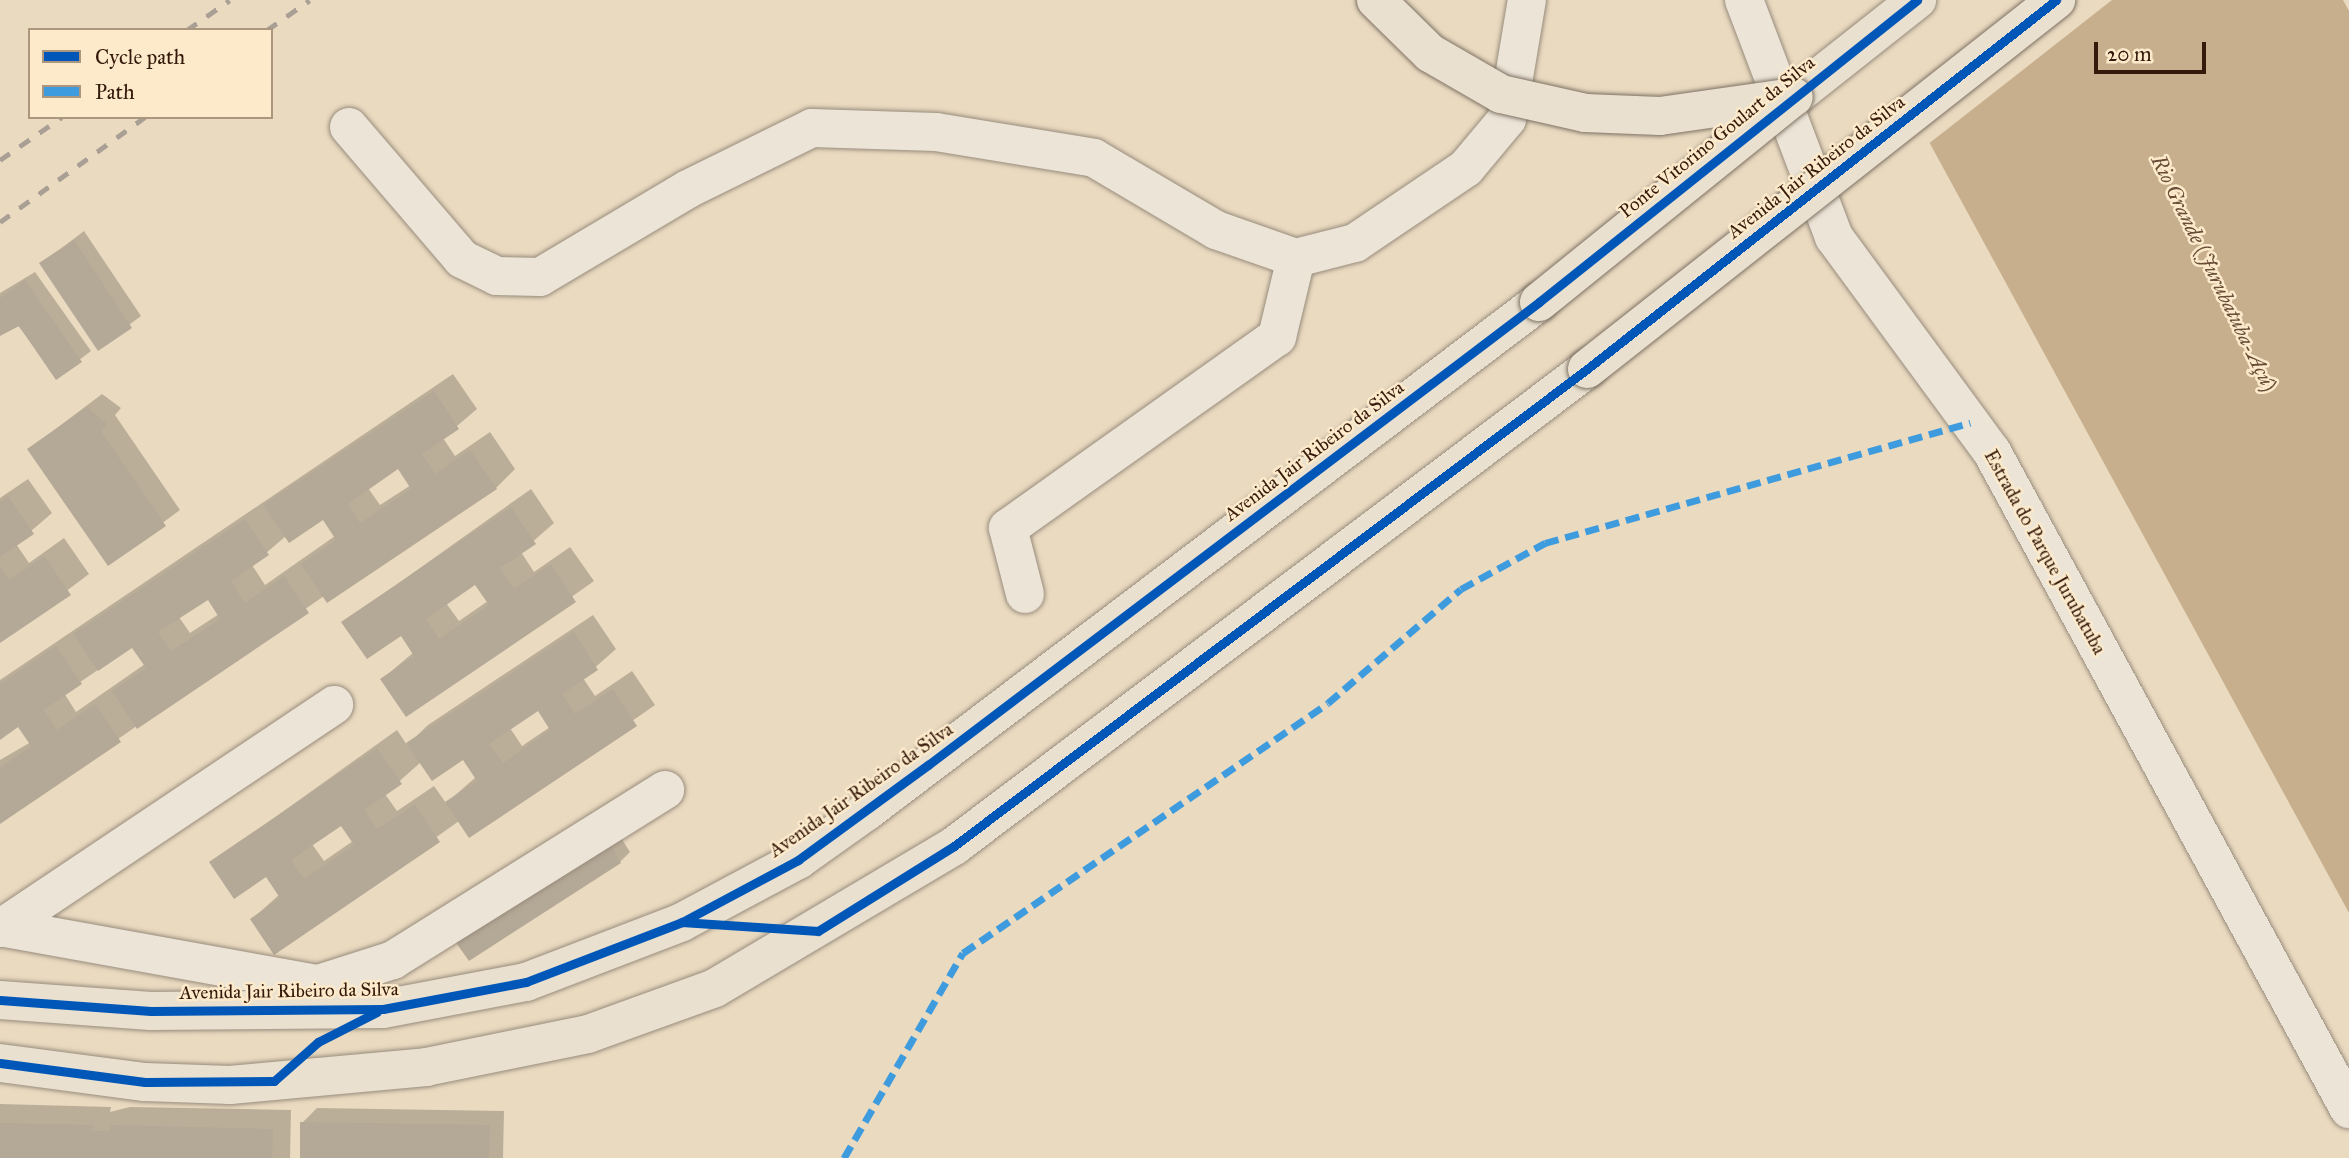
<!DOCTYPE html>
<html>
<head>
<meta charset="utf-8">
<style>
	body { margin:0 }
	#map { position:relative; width:2349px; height:1158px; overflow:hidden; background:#eadac0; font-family:"IM FELL Great Primer",serif }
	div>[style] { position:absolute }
	.water>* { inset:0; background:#c7af8d }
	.pier>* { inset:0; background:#eadac0 }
	.shadow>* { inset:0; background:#0003 }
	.building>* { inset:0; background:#b4a896 }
	.roads { filter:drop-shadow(0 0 2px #988c7c) drop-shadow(0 0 2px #988c7c) }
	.minor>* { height:38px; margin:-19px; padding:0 19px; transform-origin:19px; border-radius:19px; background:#ece4d7 }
	.major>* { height:38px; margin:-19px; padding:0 19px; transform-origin:19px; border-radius:19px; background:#e9e0d0 }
	.rail>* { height:5px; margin-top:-2.5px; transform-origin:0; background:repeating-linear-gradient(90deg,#a99f95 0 12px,transparent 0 24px) }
	.bridges { filter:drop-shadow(0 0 2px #7f7264) drop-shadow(0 0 2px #7f7264) }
	.major-bridge>* { height:38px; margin:-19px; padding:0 19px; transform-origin:19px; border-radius:19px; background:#e9e0d0 }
	.quiet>* { height:7px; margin-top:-3.5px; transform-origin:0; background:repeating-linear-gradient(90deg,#3e9bde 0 14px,transparent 0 21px) }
	.cycleway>* { height:9px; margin:-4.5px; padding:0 4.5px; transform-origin:4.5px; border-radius:4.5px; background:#0057b8 }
	span { translate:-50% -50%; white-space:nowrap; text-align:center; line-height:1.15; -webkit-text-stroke:5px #fceacb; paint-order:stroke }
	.street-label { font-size:19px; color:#35190a }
	.water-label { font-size:21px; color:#694d36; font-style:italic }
	.legend { position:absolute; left:28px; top:28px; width:245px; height:91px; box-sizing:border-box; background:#fceacb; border:2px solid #ac967e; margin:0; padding:9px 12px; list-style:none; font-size:21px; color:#35190a }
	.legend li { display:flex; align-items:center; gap:14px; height:35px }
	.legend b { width:35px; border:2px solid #ac967e }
	.scale { position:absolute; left:2094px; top:42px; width:112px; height:32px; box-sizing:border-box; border:4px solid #35190a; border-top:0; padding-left:9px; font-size:21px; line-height:24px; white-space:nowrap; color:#35190a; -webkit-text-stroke:5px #fceacb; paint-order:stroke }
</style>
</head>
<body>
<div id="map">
	<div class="water">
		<i style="clip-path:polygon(1875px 0,2343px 0,2349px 11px,2349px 913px,1903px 94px)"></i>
	</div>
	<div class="pier">
		<i style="clip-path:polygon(1872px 0,2112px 0,1927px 145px,1900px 95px)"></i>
	</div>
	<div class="shadow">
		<i style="clip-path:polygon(84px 231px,141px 316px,98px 348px,42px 263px)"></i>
		<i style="clip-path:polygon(35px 272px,91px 351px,57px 377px,16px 323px,0 334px,0 293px)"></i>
		<i style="clip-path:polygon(evenodd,453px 374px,477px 409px,443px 438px,455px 456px,490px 432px,515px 469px,496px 488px,324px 596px,0 821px,0 760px,31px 742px,18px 725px,0 738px,0 680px,453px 374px,398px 467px,411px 485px,380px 505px,368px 488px,398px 467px,453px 374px,323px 517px,335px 536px,265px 585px,252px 565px,286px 536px,323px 517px,453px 374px,209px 598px,219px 614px,190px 633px,179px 617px,209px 598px,453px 374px,133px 646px,145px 664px,76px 712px,64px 693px,133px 646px)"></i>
		<i style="clip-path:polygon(102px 394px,121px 408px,115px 415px,180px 510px,108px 563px,29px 449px)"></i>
		<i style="clip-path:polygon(28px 479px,52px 513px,16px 544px,29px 563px,64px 538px,89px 574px,0 641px,0 498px)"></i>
		<i style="clip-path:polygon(evenodd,531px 489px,554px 523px,521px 552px,534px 572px,570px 547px,594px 581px,406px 714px,382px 679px,414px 652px,402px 633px,344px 622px,531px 489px,475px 583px,488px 601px,459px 621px,446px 603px,475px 583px)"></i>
		<i style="clip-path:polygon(evenodd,593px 615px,616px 649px,583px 678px,595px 696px,632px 671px,655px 705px,469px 835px,459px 821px,275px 952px,252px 919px,280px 894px,266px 875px,211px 863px,397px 730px,407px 745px,428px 725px,593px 615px,538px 708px,550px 727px,522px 746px,510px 728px,538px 708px,593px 615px,464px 758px,476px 777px,446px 803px,434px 786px,397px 811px,385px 794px,421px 762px,464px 758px,593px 615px,341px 824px,353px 841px,324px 861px,312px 844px,341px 824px)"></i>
		<i style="clip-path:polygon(616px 830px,630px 852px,620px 862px,469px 959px)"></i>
		<i style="clip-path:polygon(0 1104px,111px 1107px,110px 1112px,130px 1107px,291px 1110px,290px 1158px,0 1158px)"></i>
		<i style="clip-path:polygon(317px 1108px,504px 1111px,503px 1158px,302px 1158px,302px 1123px)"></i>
	</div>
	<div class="building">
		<i style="clip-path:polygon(74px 240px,132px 328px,98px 351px,39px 263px)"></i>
		<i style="clip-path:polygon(25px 280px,82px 362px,56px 380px,19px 326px,0 336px,0 298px)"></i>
		<i style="clip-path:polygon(evenodd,434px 391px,459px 429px,422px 454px,435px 474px,470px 450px,497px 489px,327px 603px,301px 564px,336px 540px,323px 520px,289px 543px,263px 505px,434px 391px,398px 469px,411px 489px,360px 523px,348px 504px,398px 469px)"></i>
		<i style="clip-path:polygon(87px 407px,107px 424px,101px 431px,166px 526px,108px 566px,27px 449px)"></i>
		<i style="clip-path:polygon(8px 496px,34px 534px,0 557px,0 502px)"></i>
		<i style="clip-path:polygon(evenodd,511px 507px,536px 544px,500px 568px,514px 589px,551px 564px,576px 602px,406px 717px,380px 679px,414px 656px,401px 636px,367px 659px,341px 622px,511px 507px,475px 585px,489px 605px,439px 639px,426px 619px,475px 585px)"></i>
		<i style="clip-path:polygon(evenodd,245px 519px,269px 555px,231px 581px,245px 603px,284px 576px,309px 613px,137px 729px,112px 691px,146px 668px,132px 648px,98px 671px,73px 634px,245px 519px,208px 600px,220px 619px,171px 651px,158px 632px,208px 600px)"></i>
		<i style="clip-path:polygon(44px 556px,71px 595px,0 643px,0 567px,9px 580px)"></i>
		<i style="clip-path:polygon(evenodd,574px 632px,598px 670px,562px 694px,575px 714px,613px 689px,637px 726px,469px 838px,445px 802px,477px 781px,463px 760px,432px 781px,406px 743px,574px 632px,538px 711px,550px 730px,503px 763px,489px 744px,538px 711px)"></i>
		<i style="clip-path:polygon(56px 646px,82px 684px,43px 710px,57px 730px,95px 704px,121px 742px,0 824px,0 768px,31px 746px,18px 727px,0 740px,0 684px)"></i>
		<i style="clip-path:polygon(evenodd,377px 748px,402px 784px,364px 810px,377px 829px,415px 804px,440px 842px,274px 955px,250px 919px,280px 898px,266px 877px,234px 899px,209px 862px,377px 748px,341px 826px,354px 845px,304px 879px,291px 860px,341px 826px)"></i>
		<i style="clip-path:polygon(606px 838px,621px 863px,469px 961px,452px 937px)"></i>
		<i style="clip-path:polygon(300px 1122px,490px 1125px,489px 1158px,300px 1158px)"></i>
		<i style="clip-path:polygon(0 1123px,93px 1125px,92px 1131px,110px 1131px,109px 1125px,273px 1129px,272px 1158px,0 1158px)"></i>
	</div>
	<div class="roads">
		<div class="minor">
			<i style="left:1744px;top:0;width:254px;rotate:69.2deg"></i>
			<i style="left:1834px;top:237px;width:267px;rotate:53.7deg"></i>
			<i style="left:1992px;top:452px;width:748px;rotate:61.48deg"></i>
			<i style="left:349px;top:127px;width:174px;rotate:49.4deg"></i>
			<i style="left:462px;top:259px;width:39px;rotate:26deg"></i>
			<i style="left:497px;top:276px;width:43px;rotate:1.3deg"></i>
			<i style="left:540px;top:277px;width:172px;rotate:-30.7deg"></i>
			<i style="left:688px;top:189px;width:138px;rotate:-26.2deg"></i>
			<i style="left:812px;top:128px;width:124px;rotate:1.8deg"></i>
			<i style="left:936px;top:132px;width:160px;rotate:9.3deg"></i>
			<i style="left:1094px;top:158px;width:142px;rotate:30.5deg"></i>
			<i style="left:1216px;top:230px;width:85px;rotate:19.3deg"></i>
			<i style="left:1296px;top:258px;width:61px;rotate:-14.3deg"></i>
			<i style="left:1355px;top:243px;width:134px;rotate:-34deg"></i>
			<i style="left:1466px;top:168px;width:64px;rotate:-50.1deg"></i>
			<i style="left:1507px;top:119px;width:121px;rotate:-80.5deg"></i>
			<i style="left:1025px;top:594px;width:68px;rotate:-104.4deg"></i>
			<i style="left:1008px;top:528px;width:330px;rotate:-35.4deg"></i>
			<i style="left:1277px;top:337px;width:81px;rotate:-76.5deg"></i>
			<i style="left:0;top:927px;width:323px;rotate:10.2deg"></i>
			<i style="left:318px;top:984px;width:79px;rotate:-17.7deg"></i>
			<i style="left:393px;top:960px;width:321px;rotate:-32deg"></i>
			<i style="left:1px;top:928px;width:401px;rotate:-33.8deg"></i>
		</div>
		<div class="major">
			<i style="left:1794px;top:97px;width:157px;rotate:-38.3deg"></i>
			<i style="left:0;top:1000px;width:151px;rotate:4.2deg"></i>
			<i style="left:151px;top:1011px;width:232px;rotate:-0.5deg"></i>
			<i style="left:383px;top:1009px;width:146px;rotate:-10.7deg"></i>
			<i style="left:526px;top:982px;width:167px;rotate:-21deg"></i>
			<i style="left:682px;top:922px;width:132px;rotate:-28.1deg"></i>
			<i style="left:798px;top:860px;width:85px;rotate:-35.4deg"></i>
			<i style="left:867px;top:811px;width:843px;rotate:-37.14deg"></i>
			<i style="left:0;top:1063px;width:146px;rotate:7.5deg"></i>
			<i style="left:145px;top:1082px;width:85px;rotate:2deg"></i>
			<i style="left:230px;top:1085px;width:197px;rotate:-5.2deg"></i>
			<i style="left:426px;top:1067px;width:165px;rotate:-11.5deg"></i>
			<i style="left:588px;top:1034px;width:135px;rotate:-19.9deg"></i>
			<i style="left:715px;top:988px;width:278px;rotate:-30.7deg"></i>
			<i style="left:954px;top:846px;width:793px;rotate:-37deg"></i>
		</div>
	</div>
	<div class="rail">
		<i style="left:187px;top:30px;width:52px;rotate:-34.9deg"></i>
		<i style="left:267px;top:30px;width:52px;rotate:-34.9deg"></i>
		<i style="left:0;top:160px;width:75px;rotate:-34.7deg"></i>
		<i style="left:0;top:222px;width:179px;rotate:-35.9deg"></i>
	</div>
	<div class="bridges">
		<div class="major-bridge">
			<i style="left:1376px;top:0;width:76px;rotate:44.5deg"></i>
			<i style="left:1430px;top:53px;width:82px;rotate:30deg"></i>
			<i style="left:1501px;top:94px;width:86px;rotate:12.7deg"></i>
			<i style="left:1585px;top:113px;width:75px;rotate:2.3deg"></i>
			<i style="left:1660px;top:116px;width:135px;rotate:-8.1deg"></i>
			<i style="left:1539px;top:302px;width:325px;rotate:-38.9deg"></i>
			<i style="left:1587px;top:369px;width:597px;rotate:-38.19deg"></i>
		</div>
	</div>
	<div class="quiet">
		<i style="left:844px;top:1158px;width:237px;rotate:-59.9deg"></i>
		<i style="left:963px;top:953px;width:442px;rotate:-34.4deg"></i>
		<i style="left:1328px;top:703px;width:175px;rotate:-40.6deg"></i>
		<i style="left:1461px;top:589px;width:96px;rotate:-28.7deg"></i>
		<i style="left:1545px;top:543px;width:442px;rotate:-15.8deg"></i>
	</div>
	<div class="cycleway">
		<i style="left:682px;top:922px;width:136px;rotate:3.8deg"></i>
		<i style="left:818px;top:931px;width:160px;rotate:-32deg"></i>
		<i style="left:954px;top:846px;width:793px;rotate:-37deg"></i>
		<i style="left:1587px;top:369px;width:597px;rotate:-38.19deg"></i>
		<i style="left:0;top:1000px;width:151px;rotate:4.2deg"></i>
		<i style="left:151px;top:1011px;width:232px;rotate:-0.5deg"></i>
		<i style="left:383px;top:1009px;width:146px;rotate:-10.7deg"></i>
		<i style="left:526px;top:982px;width:167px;rotate:-21deg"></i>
		<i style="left:682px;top:922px;width:132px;rotate:-28.1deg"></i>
		<i style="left:798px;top:860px;width:161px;rotate:-36.2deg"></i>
		<i style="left:928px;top:765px;width:767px;rotate:-37.15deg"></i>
		<i style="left:1539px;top:302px;width:484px;rotate:-38.6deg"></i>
		<i style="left:0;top:1063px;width:146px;rotate:7.5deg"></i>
		<i style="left:145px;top:1082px;width:129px;rotate:-0.4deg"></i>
		<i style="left:274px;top:1081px;width:59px;rotate:-41.6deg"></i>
		<i style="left:318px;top:1042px;width:66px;rotate:-27deg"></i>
	</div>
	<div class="street-label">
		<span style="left:1717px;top:137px;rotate:-39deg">Ponte Vitorino Goulart da Silva</span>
		<span style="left:1816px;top:167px;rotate:-38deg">Avenida Jair Ribeiro da Silva</span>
		<span style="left:1314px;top:451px;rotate:-37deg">Avenida Jair Ribeiro da Silva</span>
		<span style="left:2045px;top:552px;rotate:61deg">Estrada do Parque Jurubatuba</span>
		<span style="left:861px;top:790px;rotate:-35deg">Avenida Jair Ribeiro da Silva</span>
		<span style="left:289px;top:991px;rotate:-1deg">Avenida Jair Ribeiro da Silva</span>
	</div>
	<div class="water-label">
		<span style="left:2214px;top:273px;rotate:64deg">Rio Grande (Jurubatuba-Açú)</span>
	</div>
	<ul class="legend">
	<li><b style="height:9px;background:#0057b8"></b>Cycle path</li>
	<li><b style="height:9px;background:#3e9bde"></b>Path</li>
	</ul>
	<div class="scale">20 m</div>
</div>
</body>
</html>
